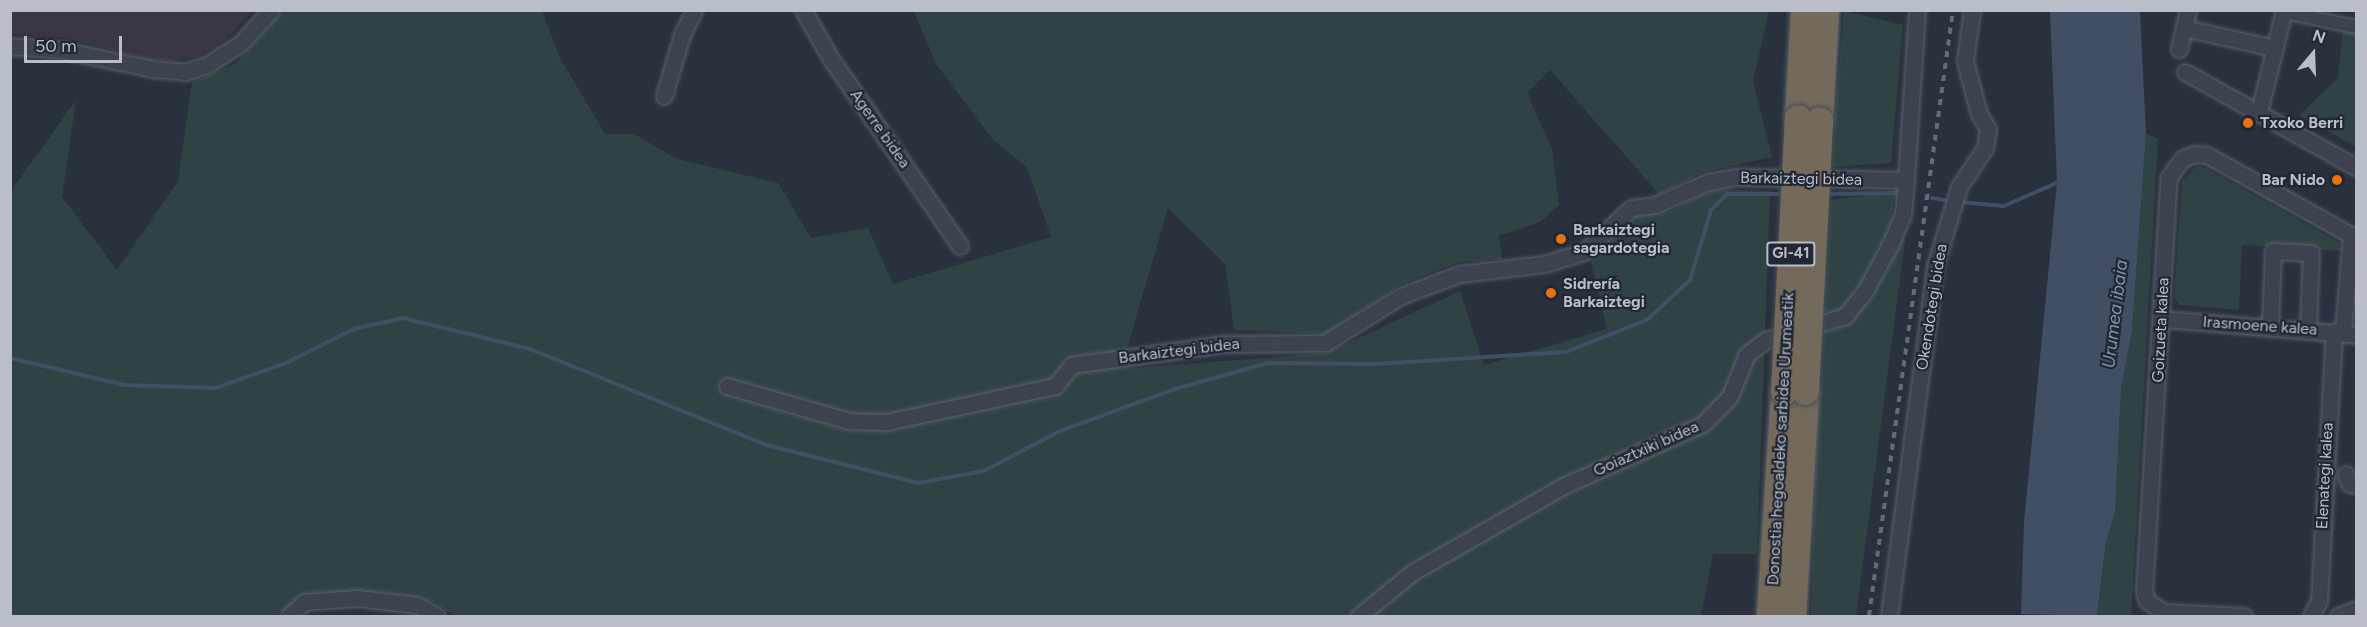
<!DOCTYPE html>
<html>
<head>
<meta charset="utf-8">
<style>
	body { margin:0 }
	#map { position:relative; width:2367px; height:627px; overflow:hidden; background:#29313d; font-family:Figtree,sans-serif }
	div>[style] { position:absolute }
	.medical>* { inset:0; background:#393743 }
	.green>* { inset:0; background:#314244 }
	.water>* { inset:0; background:#414e64 }
	.stream>* { height:4px; margin:-2px; padding:0 2px; transform-origin:2px; border-radius:2px; background:#414e64 }
	.roads { filter:drop-shadow(0 0 2px #5a616b) drop-shadow(0 0 2px #5a616b) }
	.pedestrian>* { height:12px; margin:-6px; padding:0 6px; transform-origin:6px; border-radius:6px; background:#3d434e }
	.minor>* { height:15px; margin:-7.5px; padding:0 7.5px; transform-origin:7.5px; border-radius:7.5px; background:#3d434e }
	.motorway>* { height:27px; margin:-13.5px; padding:0 13.5px; transform-origin:13.5px; border-radius:13.5px; background:#736a5b }
	.rail>* { height:4px; margin-top:-2px; transform-origin:0; background:repeating-linear-gradient(90deg,#646c79 0 6px,transparent 0 12px) }
	.bridges { filter:drop-shadow(0 0 2px #474e58) drop-shadow(0 0 2px #474e58) }
	.motorway-bridge>* { height:27px; margin:-13.5px; padding:0 13.5px; transform-origin:13.5px; border-radius:13.5px; background:#736a5b }
	.dots>* { width:16px; height:16px; translate:-50% -50%; box-sizing:border-box; border:3px solid #212833; border-radius:50% }
	span { translate:-50% -50%; white-space:nowrap; text-align:center; line-height:1.15; -webkit-text-stroke:4.5px #212833; paint-order:stroke }
	.shield-label span { padding:2px 4px; background:#212833; border:2px solid; border-radius:4px; -webkit-text-stroke-width:0 }
	.shield-label { font-size:15px; color:#b9bec8; font-weight:700 }
	.poi-label { font-size:16px; color:#b9bec8; font-weight:700 }
	.left { translate:0 -50%; text-align:left }
	.right { translate:-100% -50%; text-align:right }
	.street-label { font-size:16px; color:#b9bec8 }
	.water-label { font-size:18px; color:#8593ac; font-style:italic }
	.frame { position:absolute; inset:0; border:12px solid #b9bec8; pointer-events:none }
	.north { position:absolute; left:2283px; top:24px; width:60px; height:60px; -webkit-text-stroke:4px #212833; paint-order:stroke; rotate:19deg; font-size:16px; font-weight:700; line-height:24px; text-align:center; color:#b9bec8 }
	.north::after { content:''; display:block; margin:auto; width:21px; height:27px; background:#b9bec8; clip-path:polygon(50% 0,100% 100%,50% 72%,0 100%) }
	.scale { position:absolute; left:24px; top:36px; width:98px; height:27px; box-sizing:border-box; border:3px solid #b9bec8; border-top:0; padding-left:8px; font-size:18px; line-height:21px; white-space:nowrap; color:#b9bec8; -webkit-text-stroke:4px #212833; paint-order:stroke }
</style>
</head>
<body>
<div id="map">
	<div class="medical">
		<i style="clip-path:polygon(11px 10px,253px 10px,253px 11px,217px 48px,197px 57px,172px 61px,152px 60px,62px 37px,11px 34px)"></i>
	</div>
	<div class="green">
		<i style="clip-path:polygon(283px 11px,542px 11px,560px 58px,605px 134px,634px 134px,677px 159px,778px 183px,811px 238px,868px 228px,893px 284px,1051px 237px,1027px 167px,993px 140px,936px 64px,914px 11px,1769px 11px,1753px 81px,1772px 157px,1704px 172px,1659px 194px,1550px 70px,1527px 93px,1552px 149px,1559px 205px,1540px 222px,1499px 236px,1502px 259px,1458px 262px,1402px 284px,1325px 334px,1234px 330px,1225px 264px,1168px 208px,1121px 369px,1326px 353px,1460px 291px,1484px 365px,1607px 329px,1591px 262px,1640px 213px,1668px 212px,1715px 189px,1770px 191px,1757px 554px,1713px 554px,1701px 616px,455px 616px,434px 602px,388px 593px,306px 595px,275px 616px,11px 616px,11px 191px,76px 100px,62px 197px,117px 270px,178px 181px,192px 82px,235px 64px)"></i>
		<i style="clip-path:polygon(1844px 11px,1903px 25px,1891px 163px,1831px 167px)"></i>
		<i style="clip-path:polygon(2343px 31px,2356px 33px,2356px 147px,2299px 115px,2338px 78px)"></i>
		<i style="clip-path:polygon(2146px 134px,2158px 138px,2131px 616px,2097px 616px,2106px 542px,2115px 513px,2121px 389px,2132px 331px)"></i>
		<i style="clip-path:polygon(2196px 166px,2207px 169px,2340px 243px,2341px 251px,2242px 245px,2239px 310px,2180px 305px,2174px 298px,2182px 181px)"></i>
		<i style="clip-path:polygon(1895px 192px,1891px 220px,1905px 240px,1856px 616px,1811px 616px,1819px 341px,1829px 200px)"></i>
	</div>
	<div class="water">
		<i style="clip-path:polygon(2050px 11px,2140px 11px,2146px 134px,2132px 331px,2121px 389px,2115px 513px,2106px 542px,2097px 616px,2021px 614px,2024px 522px,2057px 183px)"></i>
	</div>
	<div class="stream">
		<i style="left:1826px;top:194px;width:71px;rotate:-0.8deg"></i>
		<i style="left:1932px;top:198px;width:20px;rotate:9deg"></i>
		<i style="left:1960px;top:202px;width:44px;rotate:5.2deg"></i>
		<i style="left:2004px;top:206px;width:62px;rotate:-23.7deg"></i>
		<i style="left:10px;top:358px;width:118px;rotate:13.2deg"></i>
		<i style="left:125px;top:385px;width:91px;rotate:1.9deg"></i>
		<i style="left:216px;top:388px;width:74px;rotate:-19.7deg"></i>
		<i style="left:286px;top:363px;width:76px;rotate:-26.6deg"></i>
		<i style="left:354px;top:329px;width:50px;rotate:-12.7deg"></i>
		<i style="left:403px;top:318px;width:131px;rotate:13.7deg"></i>
		<i style="left:530px;top:349px;width:255px;rotate:22.1deg"></i>
		<i style="left:766px;top:445px;width:157px;rotate:14deg"></i>
		<i style="left:918px;top:483px;width:67px;rotate:-10.3deg"></i>
		<i style="left:984px;top:471px;width:86px;rotate:-27.8deg"></i>
		<i style="left:1060px;top:431px;width:122px;rotate:-20.1deg"></i>
		<i style="left:1175px;top:389px;width:97px;rotate:-15.6deg"></i>
		<i style="left:1268px;top:363px;width:107px;rotate:0.5deg"></i>
		<i style="left:1375px;top:364px;width:191px;rotate:-3.6deg"></i>
		<i style="left:1566px;top:352px;width:87px;rotate:-21.6deg"></i>
		<i style="left:1647px;top:320px;width:59px;rotate:-42.9deg"></i>
		<i style="left:1690px;top:280px;width:73px;rotate:-73.3deg"></i>
		<i style="left:1711px;top:210px;width:23px;rotate:-45deg"></i>
		<i style="left:1727px;top:194px;width:59px"></i>
	</div>
	<div class="roads">
		<div class="pedestrian">
			<i style="left:2284px;top:12px;width:74px;rotate:11.8deg"></i>
		</div>
		<div class="minor">
			<i style="left:803px;top:10px;width:56px;rotate:60.3deg"></i>
			<i style="left:831px;top:59px;width:227px;rotate:55.4deg"></i>
			<i style="left:2184px;top:28px;width:92px;rotate:12.5deg"></i>
			<i style="left:10px;top:46px;width:52px;rotate:4.4deg"></i>
			<i style="left:62px;top:50px;width:93px;rotate:11.8deg"></i>
			<i style="left:153px;top:69px;width:32px;rotate:5deg"></i>
			<i style="left:185px;top:72px;width:23px;rotate:-18deg"></i>
			<i style="left:207px;top:65px;width:40px;rotate:-32.9deg"></i>
			<i style="left:241px;top:43px;width:45px;rotate:-47.7deg"></i>
			<i style="left:2179px;top:49px;width:40px;rotate:-77deg"></i>
			<i style="left:2185px;top:72px;width:196px;rotate:29.1deg"></i>
			<i style="left:664px;top:96px;width:64px;rotate:-73.6deg"></i>
			<i style="left:682px;top:35px;width:28px;rotate:-64deg"></i>
			<i style="left:2259px;top:112px;width:105px;rotate:-76.2deg"></i>
			<i style="left:2163px;top:319px;width:194px;rotate:4.7deg"></i>
			<i style="left:2270px;top:326px;width:75px;rotate:-87.7deg"></i>
			<i style="left:2273px;top:251px;width:38px;rotate:3deg"></i>
			<i style="left:2311px;top:253px;width:75px;rotate:92.3deg"></i>
			<i style="left:2343px;top:333px;width:98px;rotate:-85.3deg"></i>
			<i style="left:727px;top:386px;width:127px;rotate:16deg"></i>
			<i style="left:849px;top:421px;width:38px;rotate:2deg"></i>
			<i style="left:887px;top:422px;width:172px;rotate:-12.1deg"></i>
			<i style="left:1055px;top:386px;width:27px;rotate:-51deg"></i>
			<i style="left:1072px;top:365px;width:153px;rotate:-7.9deg"></i>
			<i style="left:1224px;top:344px;width:101px;rotate:-0.6deg"></i>
			<i style="left:1325px;top:343px;width:89px;rotate:-31.7deg"></i>
			<i style="left:1401px;top:296px;width:62px;rotate:-20.8deg"></i>
			<i style="left:1459px;top:274px;width:86px;rotate:-6.7deg"></i>
			<i style="left:1544px;top:264px;width:42px;rotate:-16.7deg"></i>
			<i style="left:1584px;top:252px;width:64px;rotate:-43.1deg"></i>
			<i style="left:1631px;top:208px;width:24px;rotate:-7deg"></i>
			<i style="left:1655px;top:205px;width:58px;rotate:-23.5deg"></i>
			<i style="left:1708px;top:182px;width:29px;rotate:-10deg"></i>
			<i style="left:1737px;top:177px;width:169px;rotate:1deg"></i>
			<i style="left:1906px;top:180px;width:170px;rotate:-86.3deg"></i>
			<i style="left:2346px;top:474px;width:10px;rotate:73deg"></i>
			<i style="left:2349px;top:484px;width:7px;rotate:8deg"></i>
			<i style="left:289px;top:616px;width:21px;rotate:-43deg"></i>
			<i style="left:304px;top:602px;width:53px;rotate:-4.3deg"></i>
			<i style="left:357px;top:598px;width:60px;rotate:6.7deg"></i>
			<i style="left:417px;top:605px;width:23px;rotate:29deg"></i>
			<i style="left:1359px;top:616px;width:70px;rotate:-39.2deg"></i>
			<i style="left:1413px;top:572px;width:173px;rotate:-29.8deg"></i>
			<i style="left:1563px;top:486px;width:153px;rotate:-23.9deg"></i>
			<i style="left:1703px;top:424px;width:39px;rotate:-46deg"></i>
			<i style="left:1730px;top:396px;width:45px;rotate:-68deg"></i>
			<i style="left:1747px;top:354px;width:24px;rotate:-36deg"></i>
			<i style="left:1766px;top:340px;width:83px;rotate:-16.9deg"></i>
			<i style="left:1845px;top:316px;width:32px;rotate:-51deg"></i>
			<i style="left:1865px;top:291px;width:52px;rotate:-61.5deg"></i>
			<i style="left:1890px;top:245px;width:34px;rotate:-67deg"></i>
			<i style="left:1903px;top:214px;width:34px;rotate:-85deg"></i>
			<i style="left:1889px;top:616px;width:353px;rotate:-82.5deg"></i>
			<i style="left:1935px;top:266px;width:83px;rotate:-73.1deg"></i>
			<i style="left:1959px;top:187px;width:47px;rotate:-56.3deg"></i>
			<i style="left:1985px;top:148px;width:19px;rotate:-81deg"></i>
			<i style="left:1988px;top:129px;width:17px;rotate:-121deg"></i>
			<i style="left:1979px;top:114px;width:55px;rotate:-104.8deg"></i>
			<i style="left:1965px;top:61px;width:51px;rotate:-82.2deg"></i>
			<i style="left:2244px;top:616px;width:81px;rotate:-177.2deg"></i>
			<i style="left:2163px;top:612px;width:19px;rotate:-145deg"></i>
			<i style="left:2147px;top:601px;width:9px;rotate:-108deg"></i>
			<i style="left:2144px;top:592px;width:416px;rotate:-86.6deg"></i>
			<i style="left:2169px;top:177px;width:22px;rotate:-54deg"></i>
			<i style="left:2182px;top:159px;width:13px;rotate:-23deg"></i>
			<i style="left:2194px;top:154px;width:13px;rotate:4deg"></i>
			<i style="left:2207px;top:155px;width:171px;rotate:29.1deg"></i>
			<i style="left:2311px;top:616px;width:17px;rotate:-62deg"></i>
			<i style="left:2319px;top:601px;width:270px;rotate:-86.8deg"></i>
			<i style="left:2338px;top:616px;width:19px;rotate:-21deg"></i>
		</div>
		<div class="motorway">
			<i style="left:1798px;top:118px;width:108px;rotate:-86.8deg"></i>
			<i style="left:1819px;top:120px;width:110px;rotate:-86.9deg"></i>
			<i style="left:1770px;top:616px;width:225px;rotate:-86.4deg"></i>
			<i style="left:1792px;top:616px;width:225px;rotate:-86.7deg"></i>
		</div>
	</div>
	<div class="rail">
		<i style="left:1869px;top:616px;width:612px;rotate:-82.11deg"></i>
	</div>
	<div class="bridges">
		<div class="motorway-bridge">
			<i style="left:1784px;top:391px;width:273px;rotate:-87.1deg"></i>
			<i style="left:1805px;top:391px;width:271px;rotate:-87deg"></i>
		</div>
	</div>
	<div class="dots">
		<i style="left:2248px;top:123px;background:#e8710a"></i>
		<i style="left:2337px;top:180px;background:#e8710a"></i>
		<i style="left:1561px;top:239px;background:#e8710a"></i>
		<i style="left:1551px;top:293px;background:#e8710a"></i>
	</div>
	<div class="shield-label">
		<span style="left:1791px;top:254px">GI-41</span>
	</div>
	<div class="poi-label">
		<span class="left" style="left:2260px;top:123px">Txoko Berri</span>
		<span class="right" style="left:2325px;top:180px">Bar Nido</span>
		<span class="left" style="left:1573px;top:239px">Barkaiztegi<br>sagardotegia</span>
		<span class="left" style="left:1563px;top:293px">Sidrería<br>Barkaiztegi</span>
	</div>
	<div class="street-label">
		<span style="left:880px;top:129px;rotate:55deg">Agerre bidea</span>
		<span style="left:1801px;top:179px;rotate:1deg">Barkaiztegi bidea</span>
		<span style="left:1932px;top:307px;rotate:-81deg">Okendotegi bidea</span>
		<span style="left:2260px;top:326px;rotate:4deg">Irasmoene kalea</span>
		<span style="left:2161px;top:330px;rotate:-87deg">Goizueta kalea</span>
		<span style="left:1179px;top:351px;rotate:-7deg">Barkaiztegi bidea</span>
		<span style="left:1781px;top:439px;rotate:-87deg">Donostia hegoaldeko sarbidea Urumeatik</span>
		<span style="left:1646px;top:449px;rotate:-24deg">Goiaztxiki bidea</span>
		<span style="left:2325px;top:476px;rotate:-87deg">Elenategi kalea</span>
	</div>
	<div class="water-label">
		<span style="left:2115px;top:314px;rotate:-83deg">Urumea ibaia</span>
	</div>
	<div class="frame"></div>
	<div class="north">N</div>
	<div class="scale">50 m</div>
</div>
</body>
</html>
